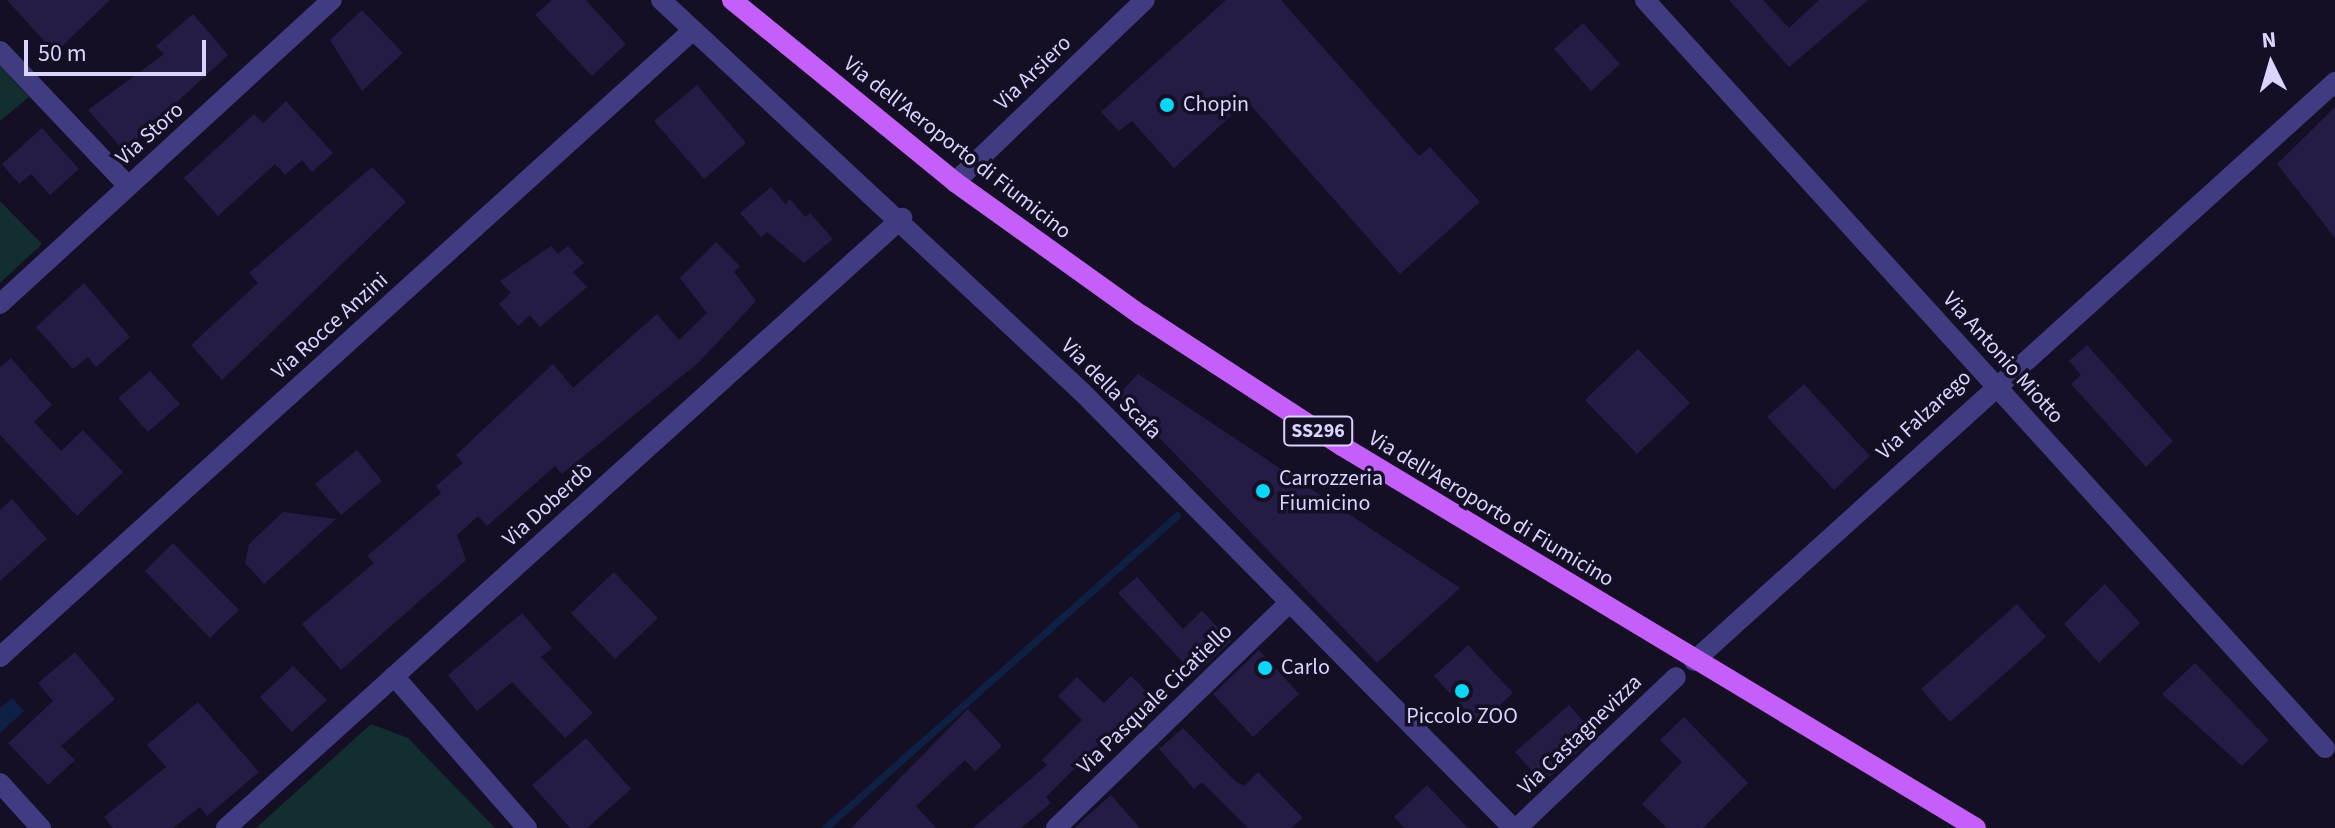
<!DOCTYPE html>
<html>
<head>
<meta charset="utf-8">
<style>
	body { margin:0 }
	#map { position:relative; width:2335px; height:828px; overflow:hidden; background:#140f24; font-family:"Source Sans 3",sans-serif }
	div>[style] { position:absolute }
	.green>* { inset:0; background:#132e2e }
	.water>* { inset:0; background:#0e2145 }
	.stream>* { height:7px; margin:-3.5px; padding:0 3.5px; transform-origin:3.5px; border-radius:3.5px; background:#0e2145 }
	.building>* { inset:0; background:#251c45 }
	.minor>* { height:20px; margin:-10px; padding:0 10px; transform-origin:10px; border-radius:10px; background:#413c82 }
	.tertiary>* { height:20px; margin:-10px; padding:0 10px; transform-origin:10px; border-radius:10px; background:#413c82 }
	.primary>* { height:20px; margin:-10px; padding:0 10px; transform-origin:10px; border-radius:10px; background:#c45ff9 }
	.dots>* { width:22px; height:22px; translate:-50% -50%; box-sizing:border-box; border:4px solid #140f24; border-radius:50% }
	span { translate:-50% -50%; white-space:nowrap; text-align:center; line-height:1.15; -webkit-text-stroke:7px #140f24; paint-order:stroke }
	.shield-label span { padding:2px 6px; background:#140f24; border:2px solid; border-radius:6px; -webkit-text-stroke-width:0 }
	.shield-label { font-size:20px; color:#dad4fe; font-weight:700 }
	.street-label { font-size:22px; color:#dad4fe }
	.poi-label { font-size:22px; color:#dad4fe }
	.left { translate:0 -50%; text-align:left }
	.north { position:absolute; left:2231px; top:24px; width:80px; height:80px; -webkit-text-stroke:6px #140f24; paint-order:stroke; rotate:355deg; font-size:22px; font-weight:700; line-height:32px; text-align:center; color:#dad4fe }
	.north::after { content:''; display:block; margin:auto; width:28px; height:36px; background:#dad4fe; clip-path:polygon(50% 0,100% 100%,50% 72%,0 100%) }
	.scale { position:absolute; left:24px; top:40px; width:182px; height:36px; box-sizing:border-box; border:4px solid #dad4fe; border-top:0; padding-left:10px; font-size:24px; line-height:28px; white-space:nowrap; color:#dad4fe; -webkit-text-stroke:6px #140f24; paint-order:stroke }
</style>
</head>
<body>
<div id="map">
	<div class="green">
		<i style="clip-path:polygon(0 66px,29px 97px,0 121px)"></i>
		<i style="clip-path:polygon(0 201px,42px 244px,0 283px)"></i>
		<i style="clip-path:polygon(371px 724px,408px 738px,495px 828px,256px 828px)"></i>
	</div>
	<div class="water">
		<i style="clip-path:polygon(12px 698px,24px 711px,0 733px,0 708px)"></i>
	</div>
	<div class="stream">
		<i style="left:825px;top:828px;width:471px;rotate:-41.6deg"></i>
	</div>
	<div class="building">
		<i style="clip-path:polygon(7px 0,110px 0,55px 53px)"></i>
		<i style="clip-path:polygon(552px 0,586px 0,626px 44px,592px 76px,535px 15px)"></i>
		<i style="clip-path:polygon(1226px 0,1281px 0,1419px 156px,1430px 147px,1480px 202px,1400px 274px,1247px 101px,1174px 168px,1132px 121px,1119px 131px,1101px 112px)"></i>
		<i style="clip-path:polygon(1729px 0,1763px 0,1789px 28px,1819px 0,1868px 0,1789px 67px)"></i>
		<i style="clip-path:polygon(362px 10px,403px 53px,362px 91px,330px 40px)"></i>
		<i style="clip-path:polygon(193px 14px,228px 55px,124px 151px,88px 110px,164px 54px,156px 46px)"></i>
		<i style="clip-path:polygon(1583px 23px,1620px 64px,1591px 91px,1554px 49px)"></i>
		<i style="clip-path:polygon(697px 85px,746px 143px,704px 179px,654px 121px)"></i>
		<i style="clip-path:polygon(286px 101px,333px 153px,312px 172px,302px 160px,285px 175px,275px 164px,218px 216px,184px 178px,254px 114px,263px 123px)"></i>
		<i style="clip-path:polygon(2335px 107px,2335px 238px,2277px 164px)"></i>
		<i style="clip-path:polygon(42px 128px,79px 169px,50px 195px,31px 174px,19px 184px,2px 164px)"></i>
		<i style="clip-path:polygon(372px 167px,406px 202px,222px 380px,191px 345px,258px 283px,249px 273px)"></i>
		<i style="clip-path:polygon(771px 187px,785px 204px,790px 199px,805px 217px,810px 213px,833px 239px,804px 263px,767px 232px,761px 237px,740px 213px)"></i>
		<i style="clip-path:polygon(716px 242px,740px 266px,734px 272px,756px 301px,699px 362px,562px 474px,555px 466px,487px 526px,478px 516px,457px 535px,466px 560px,341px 670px,302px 624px,374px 563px,367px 556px,441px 493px,436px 486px,463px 463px,456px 455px,553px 364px,573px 388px,657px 314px,679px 340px,707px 313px,680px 278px)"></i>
		<i style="clip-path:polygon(551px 246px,558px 254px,568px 246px,584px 263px,573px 272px,587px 287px,540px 327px,530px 315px,518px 326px,499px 304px,511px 293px,500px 281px)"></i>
		<i style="clip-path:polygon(84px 283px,130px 337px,96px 367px,88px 357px,73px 369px,36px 327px)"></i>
		<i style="clip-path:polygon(2087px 345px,2173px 441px,2146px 467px,2071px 384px,2081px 375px,2069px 361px)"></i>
		<i style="clip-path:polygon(1638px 349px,1690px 403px,1637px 454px,1585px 400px)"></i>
		<i style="clip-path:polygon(11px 358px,52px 405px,34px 422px,61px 451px,83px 430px,123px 472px,77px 516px,0 435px,0 367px)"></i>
		<i style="clip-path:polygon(150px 371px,180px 404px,148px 432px,118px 398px)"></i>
		<i style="clip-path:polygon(1138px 374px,1460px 588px,1377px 663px,1118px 395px)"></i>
		<i style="clip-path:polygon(1804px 384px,1870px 456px,1834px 490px,1767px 417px)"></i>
		<i style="clip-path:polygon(357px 450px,382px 481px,341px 515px,315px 484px)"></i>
		<i style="clip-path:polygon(12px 499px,47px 539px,0 581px,0 510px)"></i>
		<i style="clip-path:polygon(283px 512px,336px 519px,264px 584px,245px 563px,249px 544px)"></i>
		<i style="clip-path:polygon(173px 543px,239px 610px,210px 638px,145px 571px)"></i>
		<i style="clip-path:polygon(614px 572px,658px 618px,615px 659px,571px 613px)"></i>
		<i style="clip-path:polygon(1137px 577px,1183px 629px,1202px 611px,1231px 641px,1195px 675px,1118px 593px)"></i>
		<i style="clip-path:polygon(2105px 584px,2140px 623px,2099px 663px,2064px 624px)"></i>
		<i style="clip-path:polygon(2017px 604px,2046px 637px,1950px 722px,1921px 689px)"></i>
		<i style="clip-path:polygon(522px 613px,552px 648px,541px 657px,593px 713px,565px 738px,512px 682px,477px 711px,448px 675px)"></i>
		<i style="clip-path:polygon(1468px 645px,1513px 693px,1479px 725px,1434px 676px)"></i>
		<i style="clip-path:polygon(1259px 650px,1299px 694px,1253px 737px,1213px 694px)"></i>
		<i style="clip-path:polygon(75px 652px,115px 699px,61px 746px,75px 760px,48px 785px,8px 743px,53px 701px,38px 683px)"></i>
		<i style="clip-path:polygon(2195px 663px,2269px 740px,2242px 766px,2162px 694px)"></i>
		<i style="clip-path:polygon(293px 666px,327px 700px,292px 732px,260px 697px)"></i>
		<i style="clip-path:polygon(1131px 676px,1149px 694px,1046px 797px,1051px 803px,1021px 828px,973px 828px,1047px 765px,1042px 760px,1082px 720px,1058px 696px,1077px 677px,1104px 703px)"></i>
		<i style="clip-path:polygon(198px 702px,259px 772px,207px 816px,200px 807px,173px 828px,113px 828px,104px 817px,166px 767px,147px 745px)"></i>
		<i style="clip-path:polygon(1569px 705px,1596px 735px,1543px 783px,1515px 752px)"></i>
		<i style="clip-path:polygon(968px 709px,1002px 746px,975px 771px,965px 760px,916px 806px,936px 828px,851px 828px)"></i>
		<i style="clip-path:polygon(1684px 717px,1748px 783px,1703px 828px,1667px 828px,1642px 804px,1682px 762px,1660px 740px)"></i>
		<i style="clip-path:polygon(1183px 728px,1235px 781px,1244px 786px,1258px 772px,1303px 818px,1291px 828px,1248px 828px,1202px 782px,1194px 789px,1159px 749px)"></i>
		<i style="clip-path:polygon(586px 738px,631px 789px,587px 828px,570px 828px,532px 785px)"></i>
		<i style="clip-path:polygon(1427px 785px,1468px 828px,1405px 828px,1394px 817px)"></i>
		<i style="clip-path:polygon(1111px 795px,1140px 828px,1075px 828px,1085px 818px)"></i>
	</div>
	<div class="minor">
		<i style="left:1645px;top:0;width:1011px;rotate:47.73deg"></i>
		<i style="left:0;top:51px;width:186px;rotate:46.5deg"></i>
		<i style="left:955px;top:182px;width:263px;rotate:-43.8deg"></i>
		<i style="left:0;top:304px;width:450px;rotate:-42.5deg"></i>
		<i style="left:0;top:657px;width:933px;rotate:-42.13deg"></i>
		<i style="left:1694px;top:661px;width:864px;rotate:-42.09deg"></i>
		<i style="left:394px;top:676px;width:202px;rotate:48.8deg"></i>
		<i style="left:0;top:783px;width:61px;rotate:47.7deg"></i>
		<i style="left:226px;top:828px;width:911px;rotate:-42.06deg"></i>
		<i style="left:1056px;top:828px;width:322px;rotate:-44deg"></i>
		<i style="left:1517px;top:828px;width:219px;rotate:-43.5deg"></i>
	</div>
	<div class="tertiary">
		<i style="left:661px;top:0;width:575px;rotate:42.96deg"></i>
		<i style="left:1082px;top:392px;width:613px;rotate:45.33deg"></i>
	</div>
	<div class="primary">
		<i style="left:732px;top:0;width:288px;rotate:39.2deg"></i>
		<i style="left:955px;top:182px;width:229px;rotate:35.6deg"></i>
		<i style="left:1141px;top:315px;width:240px;rotate:33.1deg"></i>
		<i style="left:1342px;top:446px;width:740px;rotate:31.07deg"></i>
	</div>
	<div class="dots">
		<i style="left:1167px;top:105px;background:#09d7f5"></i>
		<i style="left:1263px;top:491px;background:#09d7f5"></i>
		<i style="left:1265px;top:668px;background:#09d7f5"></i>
		<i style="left:1462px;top:691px;background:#09d7f5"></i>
	</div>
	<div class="shield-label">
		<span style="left:1318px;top:431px">SS296</span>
	</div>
	<div class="street-label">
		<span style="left:1033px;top:73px;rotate:-44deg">Via Arsiero</span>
		<span style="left:150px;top:134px;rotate:-42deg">Via Storo</span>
		<span style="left:957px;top:148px;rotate:38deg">Via dell'Aeroporto di Fiumicino</span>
		<span style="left:330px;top:326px;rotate:-42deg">Via Rocce Anzini</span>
		<span style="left:2003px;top:358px;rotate:48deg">Via Antonio Miotto</span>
		<span style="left:1111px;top:389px;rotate:45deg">Via della Scafa</span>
		<span style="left:1924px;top:415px;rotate:-43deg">Via Falzarego</span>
		<span style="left:548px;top:505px;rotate:-42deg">Via Doberdò</span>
		<span style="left:1491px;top:509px;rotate:31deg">Via dell'Aeroporto di Fiumicino</span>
		<span style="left:1155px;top:699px;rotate:-44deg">Via Pasquale Cicatiello</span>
		<span style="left:1580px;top:735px;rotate:-44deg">Via Castagnevizza</span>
	</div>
	<div class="poi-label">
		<span class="left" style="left:1183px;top:105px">Chopin</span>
		<span class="left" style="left:1279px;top:491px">Carrozzeria<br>Fiumicino</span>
		<span class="left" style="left:1281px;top:668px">Carlo</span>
		<span style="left:1462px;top:717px">Piccolo ZOO</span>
	</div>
	<div class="north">N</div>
	<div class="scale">50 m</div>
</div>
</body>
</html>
